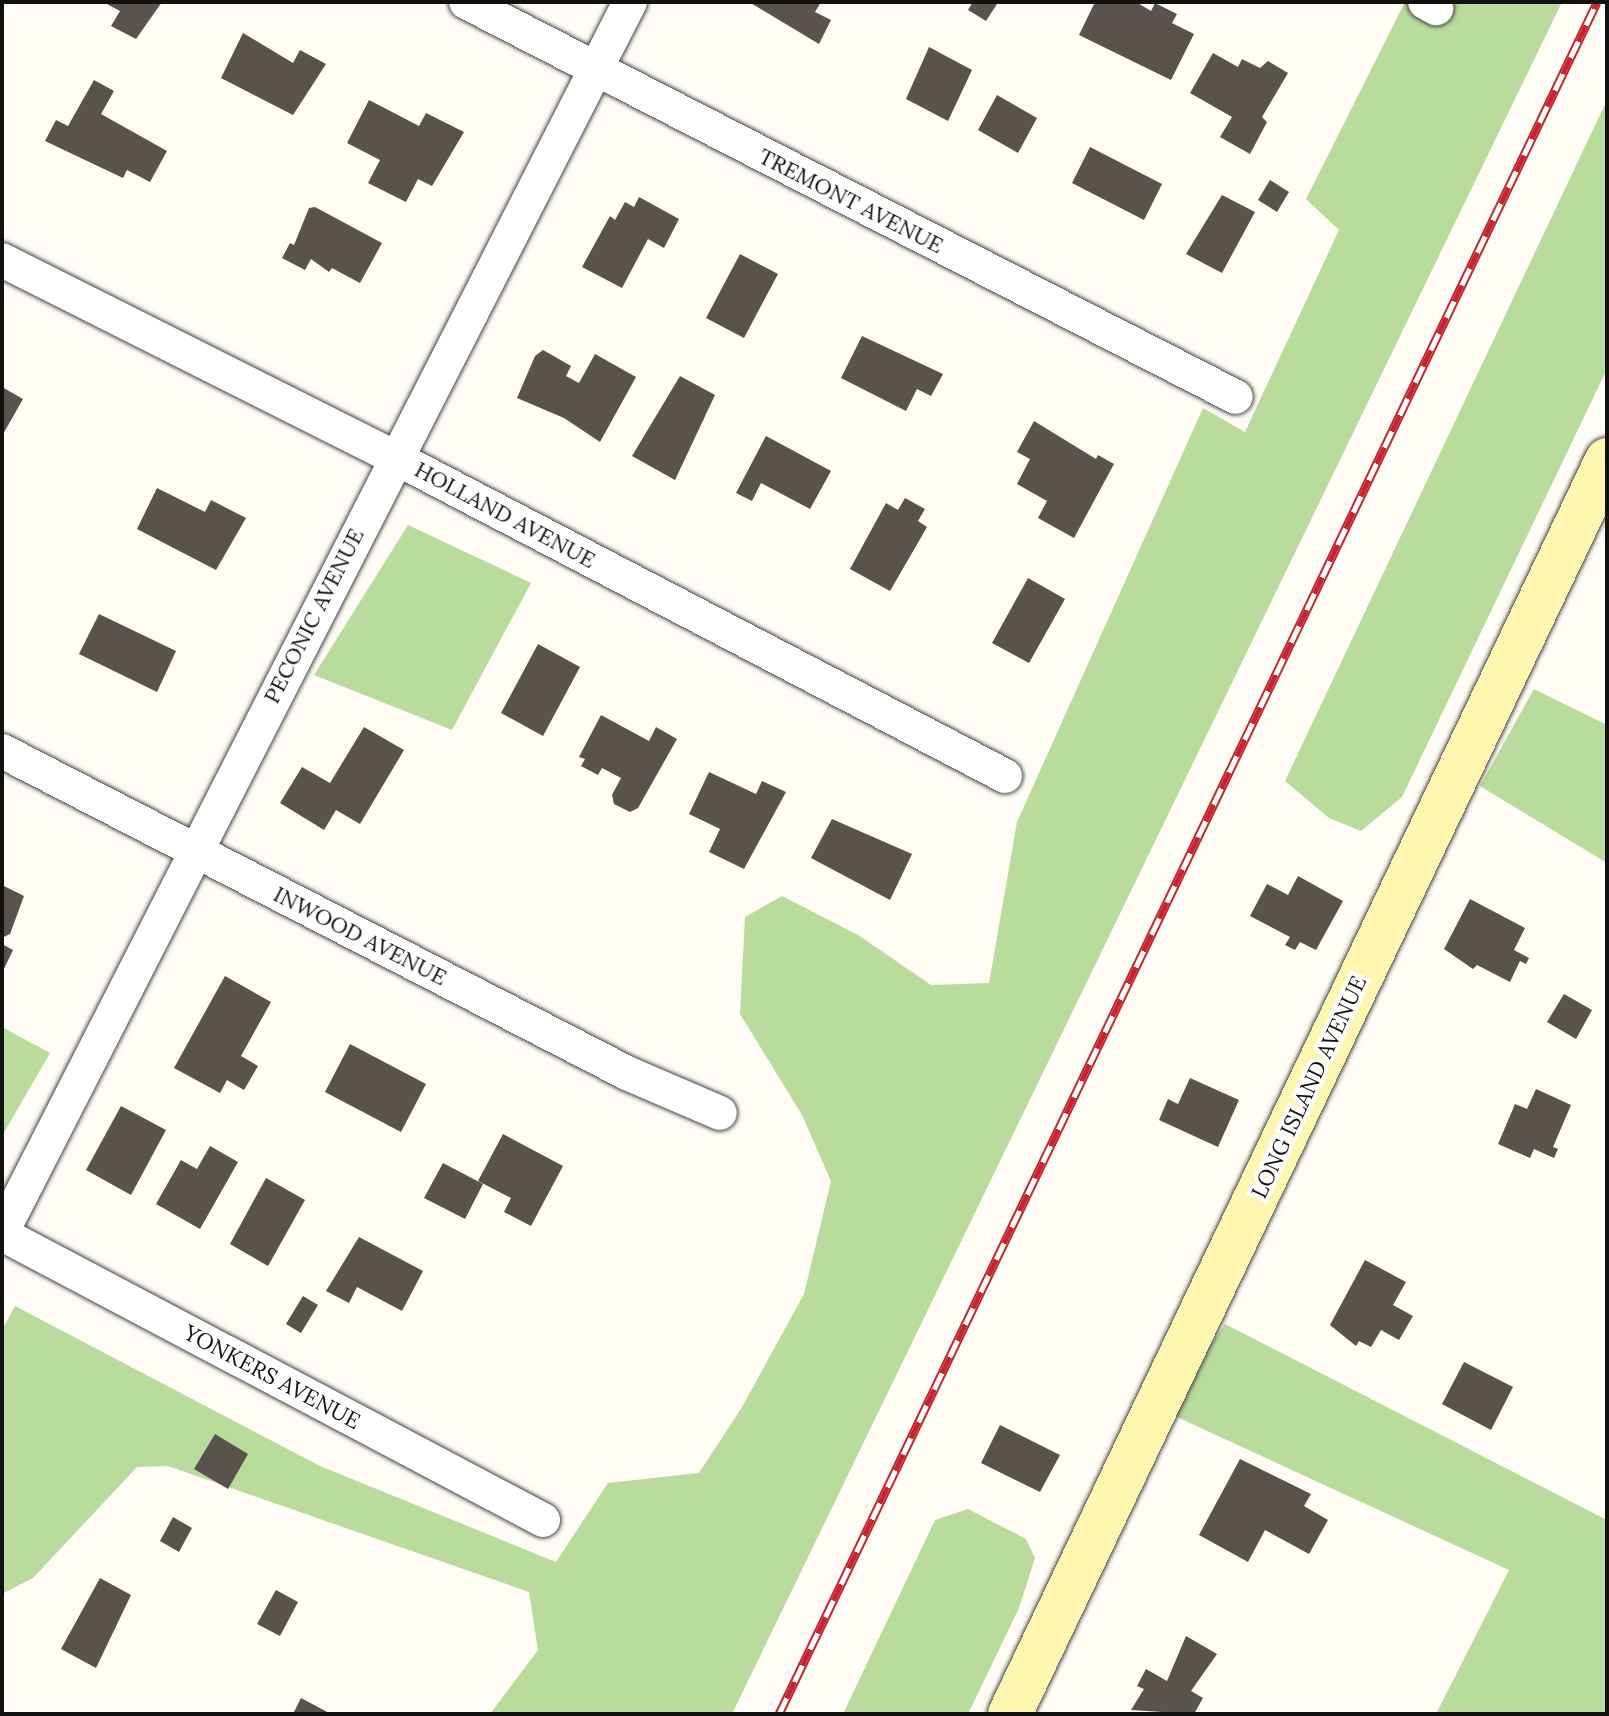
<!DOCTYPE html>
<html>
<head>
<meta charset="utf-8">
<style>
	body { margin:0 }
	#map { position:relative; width:1609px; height:1716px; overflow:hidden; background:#fffdf5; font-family:Lora,serif }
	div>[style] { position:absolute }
	.forest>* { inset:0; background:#b9dc9c }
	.building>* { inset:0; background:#5a524d }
	.roads { filter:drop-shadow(0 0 2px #444) drop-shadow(0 0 2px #444) }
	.street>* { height:34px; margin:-17px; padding:0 17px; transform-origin:17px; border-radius:17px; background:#fff }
	.secondary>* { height:44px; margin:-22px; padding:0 22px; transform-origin:22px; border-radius:22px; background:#fff6b0 }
	.rail>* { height:9px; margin-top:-4.5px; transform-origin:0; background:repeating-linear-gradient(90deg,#fff 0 18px,#c4262e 0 36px); box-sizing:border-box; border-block:2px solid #c4262e }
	span { translate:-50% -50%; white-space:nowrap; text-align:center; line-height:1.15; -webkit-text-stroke:8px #fff; paint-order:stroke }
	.street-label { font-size:22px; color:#111 }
	.frame { position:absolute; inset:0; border:4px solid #111; pointer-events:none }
</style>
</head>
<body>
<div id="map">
	<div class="forest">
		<i style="clip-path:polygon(1405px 2px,1562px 2px,732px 1714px,490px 1714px,538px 1650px,529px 1592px,168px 1466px,137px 1467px,33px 1578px,2px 1594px,2px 1330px,15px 1306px,320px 1466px,556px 1562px,608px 1483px,699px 1473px,742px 1407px,804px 1294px,831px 1181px,802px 1115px,740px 1014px,745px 917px,782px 896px,858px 935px,931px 985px,989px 983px,1017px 822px,1203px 408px,1245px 432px,1339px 230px,1306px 199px)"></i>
		<i style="clip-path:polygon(1607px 100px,1607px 369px,1402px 797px,1361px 831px,1329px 818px,1285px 781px)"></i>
		<i style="clip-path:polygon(408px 525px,531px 583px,452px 730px,314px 675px)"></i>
		<i style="clip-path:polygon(1534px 689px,1607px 725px,1607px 863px,1480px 786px)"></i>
		<i style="clip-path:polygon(2px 1027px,50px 1053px,2px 1136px)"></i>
		<i style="clip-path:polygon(1225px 1324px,1607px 1520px,1607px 1714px,1436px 1714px,1509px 1570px,1166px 1412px)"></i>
		<i style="clip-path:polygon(968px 1509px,1026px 1539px,1035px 1558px,1019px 1608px,968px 1714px,843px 1714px,935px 1520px)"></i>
	</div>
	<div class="building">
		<i style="clip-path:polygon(103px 2px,162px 2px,136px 39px,111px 26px,120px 11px)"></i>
		<i style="clip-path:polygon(749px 2px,821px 2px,815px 12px,831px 20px,819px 44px)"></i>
		<i style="clip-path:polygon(973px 2px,994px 2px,997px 4px,986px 21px,968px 10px)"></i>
		<i style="clip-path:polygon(1095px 2px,1136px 2px,1151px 11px,1155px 3px,1177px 14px,1172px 23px,1194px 34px,1171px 80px,1079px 35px)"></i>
		<i style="clip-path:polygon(243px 33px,293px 63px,300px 50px,326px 64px,293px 115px,221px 78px)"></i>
		<i style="clip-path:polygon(929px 47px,972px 70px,948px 121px,906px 99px)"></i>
		<i style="clip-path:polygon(1213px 53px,1238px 67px,1242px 59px,1260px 68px,1268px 61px,1288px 73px,1262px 117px,1267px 122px,1250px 154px,1220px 137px,1232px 117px,1190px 93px)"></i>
		<i style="clip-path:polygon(94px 80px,114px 91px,101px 114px,167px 151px,150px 182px,127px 170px,123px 178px,45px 141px,56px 120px,68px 126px)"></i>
		<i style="clip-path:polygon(997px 95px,1037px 118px,1018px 153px,978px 130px)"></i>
		<i style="clip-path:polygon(369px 100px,419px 126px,426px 113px,464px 132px,432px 186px,418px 179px,406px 202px,368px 183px,380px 160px,347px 143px)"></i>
		<i style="clip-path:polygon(1090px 147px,1162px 184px,1144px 220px,1072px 183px)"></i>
		<i style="clip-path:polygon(1270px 180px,1289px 192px,1277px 212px,1258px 200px)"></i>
		<i style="clip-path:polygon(1222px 195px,1255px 212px,1222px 273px,1186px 254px)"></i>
		<i style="clip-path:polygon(639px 197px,679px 219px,664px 248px,648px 239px,622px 288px,582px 267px,610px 216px,615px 220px,625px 202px,634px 207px)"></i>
		<i style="clip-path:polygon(315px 207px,382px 243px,360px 283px,332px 268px,329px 272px,311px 259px,305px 270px,282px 258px,290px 243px,294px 245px,309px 208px)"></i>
		<i style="clip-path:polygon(740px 254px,778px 274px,744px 338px,706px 318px)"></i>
		<i style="clip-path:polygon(862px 336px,943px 374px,931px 396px,917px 389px,906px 411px,841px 378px)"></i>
		<i style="clip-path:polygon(543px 350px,571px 366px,566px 376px,579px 383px,595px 354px,636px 377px,600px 442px,564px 418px,517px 398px,535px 356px)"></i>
		<i style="clip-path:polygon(680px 376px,715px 395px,675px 480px,632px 456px)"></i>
		<i style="clip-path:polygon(2px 387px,23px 399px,2px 436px)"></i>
		<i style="clip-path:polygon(1034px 421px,1096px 459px,1098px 455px,1114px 464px,1074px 538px,1038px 518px,1047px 501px,1017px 484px,1030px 459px,1017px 452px)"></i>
		<i style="clip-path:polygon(766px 436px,831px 471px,810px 509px,761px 483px,752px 501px,736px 493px)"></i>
		<i style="clip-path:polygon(157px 488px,205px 512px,211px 500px,246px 518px,216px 570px,137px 529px)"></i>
		<i style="clip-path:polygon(905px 498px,925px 509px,918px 521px,927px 527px,890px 591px,850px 569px,886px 503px,898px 510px)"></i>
		<i style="clip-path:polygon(1028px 578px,1065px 599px,1029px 663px,992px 643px)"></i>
		<i style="clip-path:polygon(99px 614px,176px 651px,157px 692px,79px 654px)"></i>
		<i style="clip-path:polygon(538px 644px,580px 667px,543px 736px,501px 713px)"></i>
		<i style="clip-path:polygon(601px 715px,649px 741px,656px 727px,677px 739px,638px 808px,630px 812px,614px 804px,612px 795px,621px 778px,602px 768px,598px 775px,581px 766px,585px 759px,579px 757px)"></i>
		<i style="clip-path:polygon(364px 727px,404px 750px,360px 824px,336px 810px,324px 830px,280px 803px,302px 767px,330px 783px)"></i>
		<i style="clip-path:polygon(709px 772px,756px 794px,762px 781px,786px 792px,744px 869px,709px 852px,720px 829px,689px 814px)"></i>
		<i style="clip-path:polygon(832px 819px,912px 854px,890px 900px,811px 858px)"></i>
		<i style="clip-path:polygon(1298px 876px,1343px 901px,1316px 950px,1300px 942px,1295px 950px,1285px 945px,1290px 937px,1250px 916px,1267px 884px,1288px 895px)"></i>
		<i style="clip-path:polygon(2px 885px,24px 896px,10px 934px,2px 938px)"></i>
		<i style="clip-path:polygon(1470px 899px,1525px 928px,1514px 950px,1529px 958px,1526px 964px,1520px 961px,1510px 982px,1477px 965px,1473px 969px,1444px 949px)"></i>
		<i style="clip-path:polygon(2px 944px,13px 950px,2px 973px)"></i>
		<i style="clip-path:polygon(225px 976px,271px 1002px,241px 1056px,258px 1066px,244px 1090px,227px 1080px,220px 1093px,174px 1068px)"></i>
		<i style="clip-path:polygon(1564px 994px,1592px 1010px,1576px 1039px,1547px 1022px)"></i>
		<i style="clip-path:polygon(350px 1044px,426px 1084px,401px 1132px,325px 1092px)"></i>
		<i style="clip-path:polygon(1190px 1078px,1239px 1100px,1218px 1147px,1159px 1120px,1168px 1099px,1178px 1104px)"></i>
		<i style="clip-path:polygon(1536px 1089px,1571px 1105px,1553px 1147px,1558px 1149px,1554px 1158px,1534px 1149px,1530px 1158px,1498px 1144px,1515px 1104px,1527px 1109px)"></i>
		<i style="clip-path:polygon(121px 1106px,166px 1130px,131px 1195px,86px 1170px)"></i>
		<i style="clip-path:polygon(503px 1134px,563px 1166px,531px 1226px,504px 1212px,511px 1198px,478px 1181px)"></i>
		<i style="clip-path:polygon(210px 1146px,238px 1162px,200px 1229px,156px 1204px,181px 1160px,197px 1169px)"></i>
		<i style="clip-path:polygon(443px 1163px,483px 1184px,465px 1219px,424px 1198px)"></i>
		<i style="clip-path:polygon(266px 1178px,305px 1200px,268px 1266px,230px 1244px)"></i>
		<i style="clip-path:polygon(359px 1237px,423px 1271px,402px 1311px,357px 1287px,349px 1303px,326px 1291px)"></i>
		<i style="clip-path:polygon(1365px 1260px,1406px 1282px,1393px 1305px,1413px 1316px,1399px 1340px,1381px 1330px,1371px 1347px,1359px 1341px,1356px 1346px,1330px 1325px)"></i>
		<i style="clip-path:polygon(303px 1296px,318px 1305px,301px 1333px,286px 1324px)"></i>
		<i style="clip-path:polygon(1464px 1362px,1513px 1387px,1491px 1430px,1442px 1404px)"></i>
		<i style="clip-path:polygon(1000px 1425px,1060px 1455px,1040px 1492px,981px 1463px)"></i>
		<i style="clip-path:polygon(215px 1434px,248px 1454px,228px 1489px,194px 1469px)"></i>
		<i style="clip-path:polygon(1240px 1459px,1311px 1494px,1304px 1506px,1328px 1520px,1309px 1554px,1265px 1530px,1248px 1562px,1199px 1535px)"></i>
		<i style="clip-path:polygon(173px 1517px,192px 1528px,179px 1552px,160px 1541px)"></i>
		<i style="clip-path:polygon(100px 1578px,131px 1595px,96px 1668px,61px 1649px)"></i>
		<i style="clip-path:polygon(276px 1590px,298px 1602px,280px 1636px,257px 1624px)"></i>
		<i style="clip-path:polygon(1186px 1636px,1217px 1654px,1191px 1691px,1203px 1698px,1194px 1714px,1131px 1710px,1144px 1689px,1137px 1686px,1146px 1669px,1167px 1681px)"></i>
		<i style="clip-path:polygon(301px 1698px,331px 1714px,293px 1714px)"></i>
	</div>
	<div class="roads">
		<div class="street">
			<i style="left:466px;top:2px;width:865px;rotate:27.16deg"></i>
			<i style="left:1425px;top:2px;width:13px;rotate:29deg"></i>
			<i style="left:2px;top:260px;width:441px;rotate:26.7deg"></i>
			<i style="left:396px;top:458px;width:687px;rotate:27.57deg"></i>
			<i style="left:2px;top:751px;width:703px;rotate:27.26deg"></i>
			<i style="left:627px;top:1073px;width:101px;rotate:23.3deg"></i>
			<i style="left:2px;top:1232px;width:1381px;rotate:-62.95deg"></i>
			<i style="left:2px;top:1234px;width:612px;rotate:27.86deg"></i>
		</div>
		<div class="secondary">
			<i style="left:1010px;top:1714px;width:1389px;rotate:-64.54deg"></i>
		</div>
	</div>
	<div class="rail">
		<i style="left:779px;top:1714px;width:1897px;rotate:-64.46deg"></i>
	</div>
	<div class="street-label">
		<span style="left:851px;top:201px;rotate:27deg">TREMONT AVENUE</span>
		<span style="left:505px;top:515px;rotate:28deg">HOLLAND AVENUE</span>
		<span style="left:314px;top:616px;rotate:-63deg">PECONIC AVENUE</span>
		<span style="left:360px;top:936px;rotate:27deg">INWOOD AVENUE</span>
		<span style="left:1309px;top:1087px;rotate:-65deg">LONG ISLAND AVENUE</span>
		<span style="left:272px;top:1377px;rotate:28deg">YONKERS AVENUE</span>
	</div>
	<div class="frame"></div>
</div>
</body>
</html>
